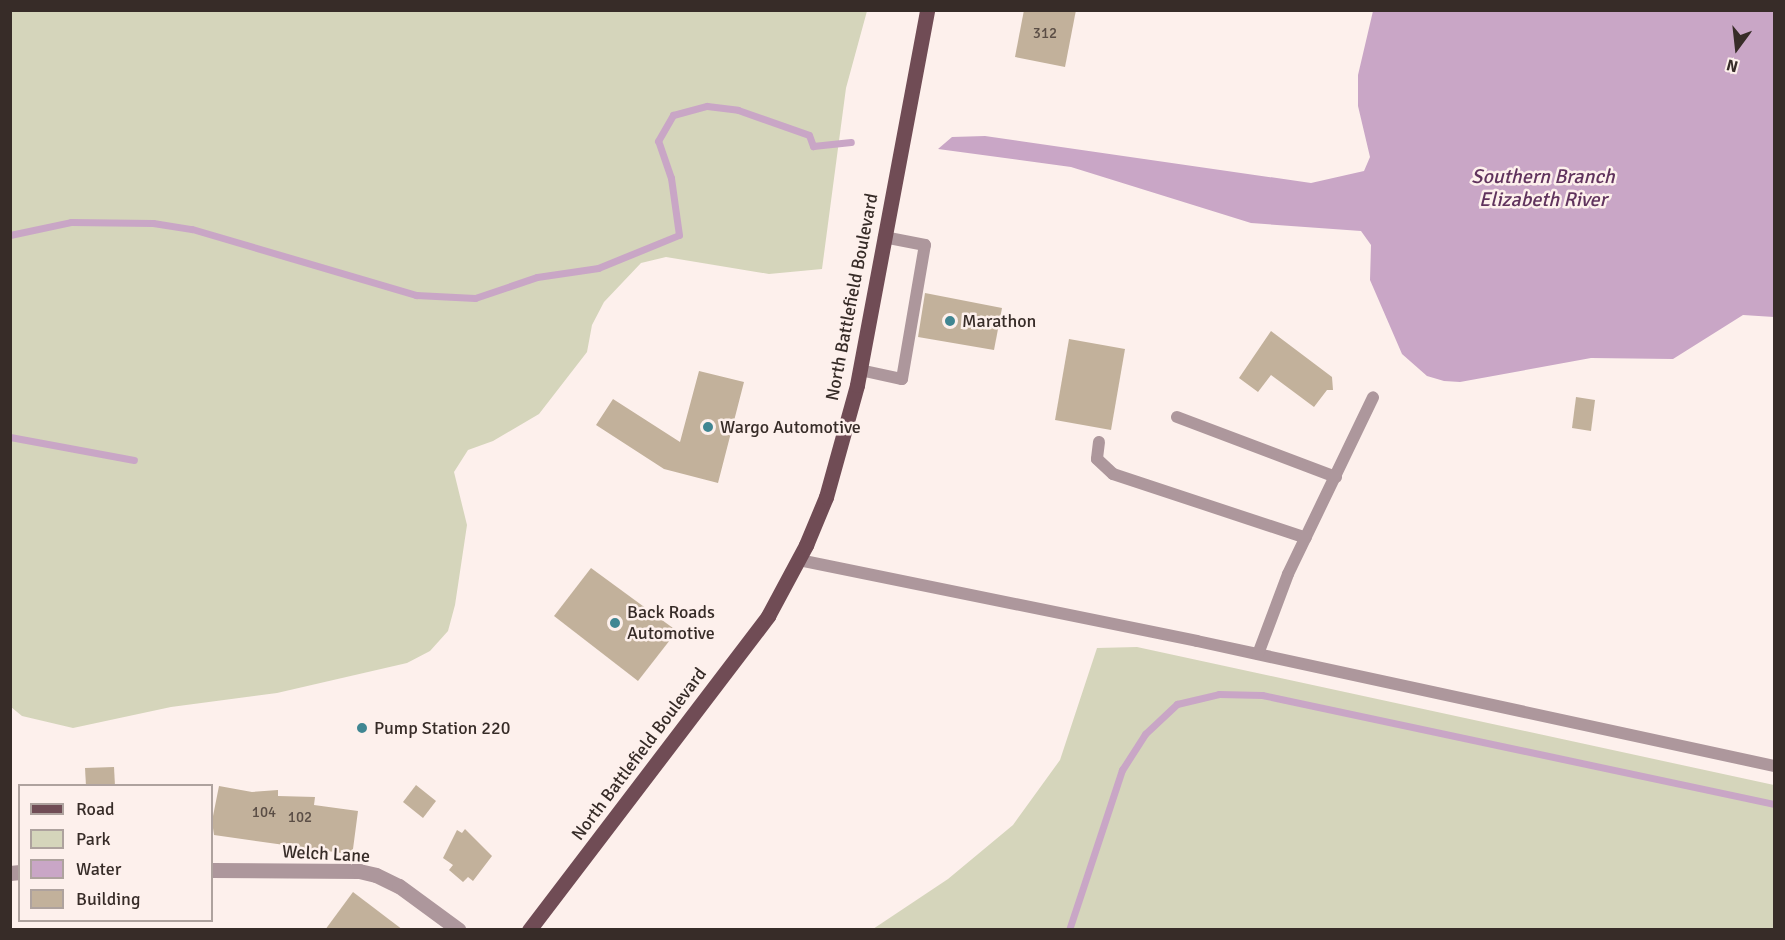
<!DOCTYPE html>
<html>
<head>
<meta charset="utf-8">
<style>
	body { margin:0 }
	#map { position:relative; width:1785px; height:940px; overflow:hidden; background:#fdf0ec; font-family:Signika,sans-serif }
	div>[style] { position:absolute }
	.green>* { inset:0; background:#d5d5bb }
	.water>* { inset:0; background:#c9a6c6 }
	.stream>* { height:7px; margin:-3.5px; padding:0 3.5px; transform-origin:3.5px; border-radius:3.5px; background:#c9a6c6 }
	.building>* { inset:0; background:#c2b19b }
	.lane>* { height:12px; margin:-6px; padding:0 6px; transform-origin:6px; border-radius:6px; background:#ad979c }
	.street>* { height:15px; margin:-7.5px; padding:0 7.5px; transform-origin:7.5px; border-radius:7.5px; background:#ad979c }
	.primary>* { height:15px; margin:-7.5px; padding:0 7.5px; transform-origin:7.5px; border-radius:7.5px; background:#704c55 }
	.dots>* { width:16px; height:16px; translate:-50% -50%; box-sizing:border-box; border:3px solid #fdf0ec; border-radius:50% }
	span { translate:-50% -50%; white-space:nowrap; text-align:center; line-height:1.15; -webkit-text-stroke:5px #fdf0ec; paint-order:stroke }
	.number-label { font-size:15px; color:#5a4d45 }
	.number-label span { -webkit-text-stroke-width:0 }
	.street-label { font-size:18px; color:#372c28 }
	.poi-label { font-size:18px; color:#372c28 }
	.left { translate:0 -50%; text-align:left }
	.water-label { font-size:20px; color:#60335d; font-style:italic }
	.frame { position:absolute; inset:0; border:12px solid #372c28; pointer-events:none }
	.legend { position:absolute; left:18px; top:784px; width:195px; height:138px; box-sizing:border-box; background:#fdf0ec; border:2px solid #aea29e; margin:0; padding:8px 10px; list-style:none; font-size:18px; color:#372c28 }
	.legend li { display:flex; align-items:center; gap:12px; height:30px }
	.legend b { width:30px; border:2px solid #aea29e }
	.north { position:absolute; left:1707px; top:18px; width:60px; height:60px; -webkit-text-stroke:4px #fdf0ec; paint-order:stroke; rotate:195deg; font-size:16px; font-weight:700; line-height:24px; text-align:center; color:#372c28 }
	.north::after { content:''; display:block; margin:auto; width:21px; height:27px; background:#372c28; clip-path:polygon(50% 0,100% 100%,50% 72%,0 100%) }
</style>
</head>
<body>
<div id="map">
	<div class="green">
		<i style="clip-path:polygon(10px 11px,11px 10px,867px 11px,846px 88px,822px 269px,769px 274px,666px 257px,641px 263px,604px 302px,592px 325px,587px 352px,539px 414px,493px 441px,468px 450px,454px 472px,467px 525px,455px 605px,448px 631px,430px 651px,407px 663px,277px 693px,171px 707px,73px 728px,22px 716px,11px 707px)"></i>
		<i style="clip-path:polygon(1137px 647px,1774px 785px,1774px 929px,873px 929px,948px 879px,1013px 825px,1060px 760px,1097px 648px)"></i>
	</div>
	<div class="water">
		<i style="clip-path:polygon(1373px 11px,1774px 11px,1774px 317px,1743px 315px,1673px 359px,1591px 358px,1460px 382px,1444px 381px,1427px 376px,1402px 354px,1370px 280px,1371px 245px,1361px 231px,1251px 223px,1071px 167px,938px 149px,952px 137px,985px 136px,1311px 183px,1364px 171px,1370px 157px,1358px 106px,1358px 75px)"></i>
	</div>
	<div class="stream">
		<i style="left:10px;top:235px;width:62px;rotate:-12deg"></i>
		<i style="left:71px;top:222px;width:82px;rotate:0.7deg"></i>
		<i style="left:153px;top:223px;width:39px;rotate:9deg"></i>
		<i style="left:192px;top:229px;width:234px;rotate:16.4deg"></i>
		<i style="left:416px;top:295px;width:59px;rotate:2.9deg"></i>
		<i style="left:475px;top:298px;width:65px;rotate:-18.7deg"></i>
		<i style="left:537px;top:277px;width:62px;rotate:-8.4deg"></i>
		<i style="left:598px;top:268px;width:87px;rotate:-22.2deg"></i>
		<i style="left:679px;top:235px;width:58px;rotate:-98deg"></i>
		<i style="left:671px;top:178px;width:39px;rotate:-109deg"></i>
		<i style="left:658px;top:141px;width:30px;rotate:-60deg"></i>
		<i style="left:673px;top:115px;width:35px;rotate:-15deg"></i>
		<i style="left:707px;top:106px;width:31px;rotate:7deg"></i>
		<i style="left:738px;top:110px;width:75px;rotate:19.4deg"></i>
		<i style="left:809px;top:135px;width:12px;rotate:70deg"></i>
		<i style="left:813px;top:146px;width:38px;rotate:-6deg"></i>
		<i style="left:10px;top:437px;width:126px;rotate:10.5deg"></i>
		<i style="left:1069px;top:930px;width:169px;rotate:-71.7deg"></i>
		<i style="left:1122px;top:770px;width:43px;rotate:-57.4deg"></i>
		<i style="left:1145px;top:734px;width:44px;rotate:-43.2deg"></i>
		<i style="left:1177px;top:704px;width:43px;rotate:-13.4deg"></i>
		<i style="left:1219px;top:694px;width:43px;rotate:1.3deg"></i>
		<i style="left:1262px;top:695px;width:523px;rotate:12.02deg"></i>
	</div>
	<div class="building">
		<i style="clip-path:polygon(1024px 10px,1076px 10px,1065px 67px,1015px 57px)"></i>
		<i style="clip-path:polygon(925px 293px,1002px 308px,994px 350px,918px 337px)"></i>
		<i style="clip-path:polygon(1271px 331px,1332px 377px,1333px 390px,1327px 390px,1314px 407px,1271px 375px,1258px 392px,1239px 378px)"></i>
		<i style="clip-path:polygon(1069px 339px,1125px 349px,1111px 430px,1055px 420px)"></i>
		<i style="clip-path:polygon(699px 371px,744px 382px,718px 483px,664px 469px,596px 425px,613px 399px,680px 442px)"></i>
		<i style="clip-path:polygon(1576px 397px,1595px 400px,1591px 431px,1572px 428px)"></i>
		<i style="clip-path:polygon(591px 568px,677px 631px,638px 681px,554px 616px)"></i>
		<i style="clip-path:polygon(114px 767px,115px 786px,86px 786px,85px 768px)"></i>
		<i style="clip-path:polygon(416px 785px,436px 801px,423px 818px,403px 802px)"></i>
		<i style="clip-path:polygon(219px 786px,252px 792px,278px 790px,278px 796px,315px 797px,314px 805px,358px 811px,353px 849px,349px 854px,214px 835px,212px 821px)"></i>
		<i style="clip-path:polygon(465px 829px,492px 856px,473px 881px,468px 877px,463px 882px,449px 870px,453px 865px,443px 858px,457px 830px,462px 833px)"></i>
		<i style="clip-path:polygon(353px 892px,403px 930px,325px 930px)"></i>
	</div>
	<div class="lane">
		<i style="left:860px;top:370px;width:43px;rotate:12.1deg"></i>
		<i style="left:902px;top:379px;width:136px;rotate:-80.3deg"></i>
		<i style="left:925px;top:245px;width:42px;rotate:-169deg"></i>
		<i style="left:1177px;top:417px;width:170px;rotate:20.7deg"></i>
		<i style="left:1099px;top:442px;width:17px;rotate:97deg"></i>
		<i style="left:1097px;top:459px;width:22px;rotate:43deg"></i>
		<i style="left:1113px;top:474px;width:203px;rotate:18.3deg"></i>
		<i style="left:799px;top:560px;width:406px;rotate:11.5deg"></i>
		<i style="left:1197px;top:641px;width:590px;rotate:12.22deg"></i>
		<i style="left:1258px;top:654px;width:85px;rotate:-69.4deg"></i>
		<i style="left:1288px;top:574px;width:196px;rotate:-64.3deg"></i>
	</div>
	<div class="street">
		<i style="left:212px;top:870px;width:147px;rotate:0.4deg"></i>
		<i style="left:359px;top:871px;width:17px;rotate:13deg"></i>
		<i style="left:376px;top:875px;width:25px;rotate:26deg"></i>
		<i style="left:399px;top:886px;width:74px;rotate:36.3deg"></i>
		<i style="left:10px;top:873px;width:10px;rotate:-6deg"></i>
	</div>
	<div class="primary">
		<i style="left:529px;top:930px;width:395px;rotate:-52.7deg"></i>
		<i style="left:768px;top:616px;width:81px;rotate:-61.8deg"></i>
		<i style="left:806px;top:545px;width:52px;rotate:-67.4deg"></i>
		<i style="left:826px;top:497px;width:116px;rotate:-74.5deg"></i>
		<i style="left:857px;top:385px;width:381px;rotate:-79.4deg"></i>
	</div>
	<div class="dots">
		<i style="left:950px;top:321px;background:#408692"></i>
		<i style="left:708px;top:427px;background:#408692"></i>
		<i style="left:615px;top:623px;background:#408692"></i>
		<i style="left:362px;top:728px;background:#408692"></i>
	</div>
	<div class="number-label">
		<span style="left:1045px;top:34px">312</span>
		<span style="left:264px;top:813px">104</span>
		<span style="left:300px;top:818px">102</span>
	</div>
	<div class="street-label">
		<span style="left:852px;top:297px;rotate:-79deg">North Battlefield Boulevard</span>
		<span style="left:639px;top:754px;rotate:-53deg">North Battlefield Boulevard</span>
		<span style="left:326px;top:854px;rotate:3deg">Welch Lane</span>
	</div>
	<div class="poi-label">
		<span class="left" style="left:962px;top:321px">Marathon</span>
		<span class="left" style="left:720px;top:427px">Wargo Automotive</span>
		<span class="left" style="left:627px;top:623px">Back Roads<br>Automotive</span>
		<span class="left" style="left:374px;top:728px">Pump Station 220</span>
	</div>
	<div class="water-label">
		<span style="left:1543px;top:188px">Southern Branch<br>Elizabeth River</span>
	</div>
	<div class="frame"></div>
	<ul class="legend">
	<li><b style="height:8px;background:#704c55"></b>Road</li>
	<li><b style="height:16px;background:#d5d5bb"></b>Park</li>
	<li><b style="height:16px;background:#c9a6c6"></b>Water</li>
	<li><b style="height:16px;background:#c2b19b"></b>Building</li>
	</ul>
	<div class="north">N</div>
</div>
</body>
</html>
